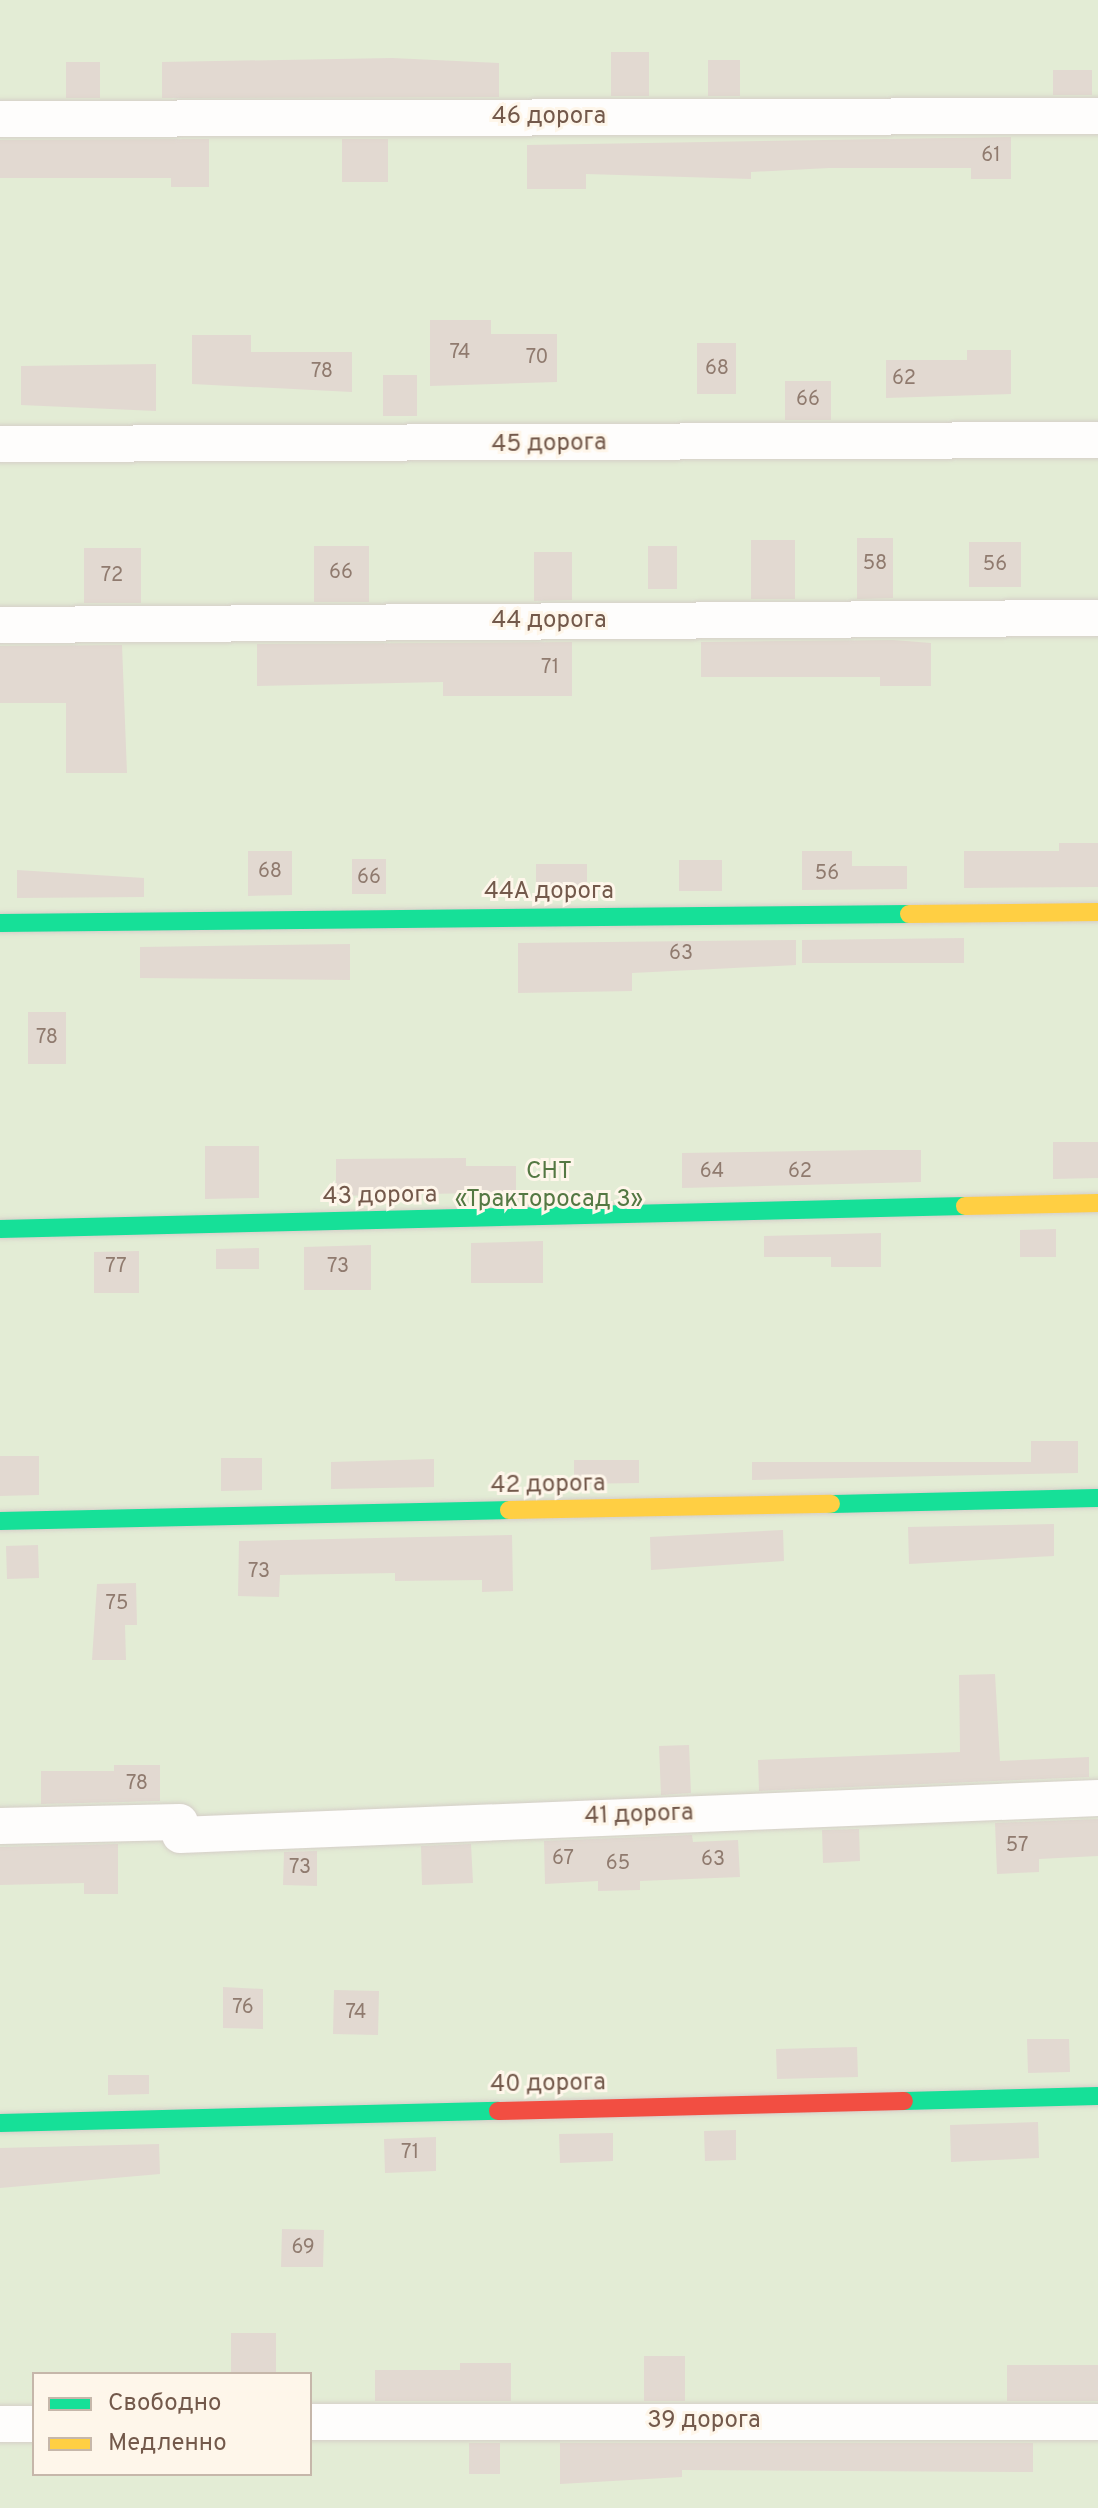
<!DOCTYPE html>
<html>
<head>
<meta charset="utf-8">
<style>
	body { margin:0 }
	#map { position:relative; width:1098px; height:2508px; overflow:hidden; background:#f6f1e9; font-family:Overpass,sans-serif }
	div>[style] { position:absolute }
	.green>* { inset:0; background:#e3ecd5 }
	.building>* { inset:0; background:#e2d9d1 }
	.roads { filter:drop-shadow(0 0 2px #d5cec8) drop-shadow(0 0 2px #d5cec8) }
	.street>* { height:36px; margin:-18px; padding:0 18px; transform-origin:18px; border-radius:18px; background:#fefdfc }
	.fast>* { height:18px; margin:-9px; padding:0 9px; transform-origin:9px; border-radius:9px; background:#16e098 }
	.slow>* { height:18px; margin:-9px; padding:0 9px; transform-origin:9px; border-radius:9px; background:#ffcf43 }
	.jam>* { height:18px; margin:-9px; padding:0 9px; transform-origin:9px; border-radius:9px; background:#f24e42 }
	span { translate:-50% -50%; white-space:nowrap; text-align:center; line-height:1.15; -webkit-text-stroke:6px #fef6ea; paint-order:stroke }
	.number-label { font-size:20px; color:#907b6f }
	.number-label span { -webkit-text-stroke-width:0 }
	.street-label { font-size:24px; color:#73594b }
	.park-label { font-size:24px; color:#547843 }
	.legend { position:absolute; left:32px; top:2372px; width:280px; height:104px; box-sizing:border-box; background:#fef6ea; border:2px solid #c6b7aa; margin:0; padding:10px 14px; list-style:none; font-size:24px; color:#73594b }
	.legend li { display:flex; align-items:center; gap:16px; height:40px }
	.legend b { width:40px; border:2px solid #c6b7aa }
</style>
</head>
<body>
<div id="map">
	<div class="green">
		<i style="clip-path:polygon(evenodd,0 0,1098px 0,1098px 2508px,0 2508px,0 0,34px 2374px,310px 2374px,310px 2474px,34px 2474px,34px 2374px)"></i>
	</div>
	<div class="building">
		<i style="clip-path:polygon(611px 52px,649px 52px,649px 96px,611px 96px)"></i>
		<i style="clip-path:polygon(392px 58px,499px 63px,499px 97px,162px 98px,162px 62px)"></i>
		<i style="clip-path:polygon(708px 60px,740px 60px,740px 96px,708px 96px)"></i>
		<i style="clip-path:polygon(66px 62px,100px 62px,100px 98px,66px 98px)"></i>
		<i style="clip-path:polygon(1053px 70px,1092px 70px,1092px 95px,1053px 95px)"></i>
		<i style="clip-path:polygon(1011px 137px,1011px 179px,971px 179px,971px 168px,829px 168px,751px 172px,751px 179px,586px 174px,586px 189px,527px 189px,527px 145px)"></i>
		<i style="clip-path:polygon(209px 139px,209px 187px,171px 187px,171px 178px,0 178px,0 140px)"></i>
		<i style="clip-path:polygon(342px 139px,388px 139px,388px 182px,342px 182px)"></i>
		<i style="clip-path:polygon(430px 320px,491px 320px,491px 334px,557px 334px,557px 382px,430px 386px)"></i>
		<i style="clip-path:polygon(192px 335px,251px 335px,251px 352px,352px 352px,352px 392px,192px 384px)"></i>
		<i style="clip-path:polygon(697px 343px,736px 343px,736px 394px,697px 394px)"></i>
		<i style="clip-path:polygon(967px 350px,1011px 350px,1011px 394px,886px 398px,886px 360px,967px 360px)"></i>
		<i style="clip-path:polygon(156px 364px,156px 411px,21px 405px,21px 366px)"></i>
		<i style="clip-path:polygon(383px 375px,417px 375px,417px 416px,383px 416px)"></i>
		<i style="clip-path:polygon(785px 381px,831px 381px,831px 420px,785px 420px)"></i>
		<i style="clip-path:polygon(857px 538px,893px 538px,893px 598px,857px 599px)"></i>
		<i style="clip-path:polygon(751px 540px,795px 540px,795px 599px,751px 599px)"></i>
		<i style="clip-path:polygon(969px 542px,1021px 542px,1021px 587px,969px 587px)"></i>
		<i style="clip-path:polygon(314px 546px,369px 546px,369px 602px,314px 602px)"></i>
		<i style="clip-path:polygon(648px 546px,677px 546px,677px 589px,648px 589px)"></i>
		<i style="clip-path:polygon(84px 548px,141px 548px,141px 603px,84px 603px)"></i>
		<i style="clip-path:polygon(534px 552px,572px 552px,572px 600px,534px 601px)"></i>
		<i style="clip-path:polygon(893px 640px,931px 643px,931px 686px,880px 686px,880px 677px,701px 677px,701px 642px)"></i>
		<i style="clip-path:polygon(572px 642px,572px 696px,443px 696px,443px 682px,257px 686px,257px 644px)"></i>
		<i style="clip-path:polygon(122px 645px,127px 773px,66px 773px,66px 703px,0 703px,0 646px)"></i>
		<i style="clip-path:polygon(1059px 843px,1098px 843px,1098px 887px,964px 888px,964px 851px,1059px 851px)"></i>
		<i style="clip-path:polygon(248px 851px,292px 851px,292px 895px,248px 896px)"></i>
		<i style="clip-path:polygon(802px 851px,852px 851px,852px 866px,907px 866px,907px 889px,802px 890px)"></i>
		<i style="clip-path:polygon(352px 859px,386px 859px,386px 894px,352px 894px)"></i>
		<i style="clip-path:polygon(679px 860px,722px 860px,722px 891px,679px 891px)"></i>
		<i style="clip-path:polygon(536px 864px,587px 864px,587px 892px,536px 893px)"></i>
		<i style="clip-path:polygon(17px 870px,144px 878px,144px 897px,17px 898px)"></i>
		<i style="clip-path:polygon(964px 938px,964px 963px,802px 963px,802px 940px)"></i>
		<i style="clip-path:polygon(796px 940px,796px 965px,632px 973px,632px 991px,518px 993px,518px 943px)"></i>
		<i style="clip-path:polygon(350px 944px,350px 980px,140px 978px,140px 947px)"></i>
		<i style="clip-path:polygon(28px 1012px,66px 1012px,66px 1064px,28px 1064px)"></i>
		<i style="clip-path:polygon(1053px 1142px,1098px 1142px,1098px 1178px,1053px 1179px)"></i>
		<i style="clip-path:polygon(205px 1146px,259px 1146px,259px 1198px,205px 1199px)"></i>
		<i style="clip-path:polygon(872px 1150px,921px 1150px,921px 1182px,682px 1188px,682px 1153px)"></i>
		<i style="clip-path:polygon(466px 1158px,466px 1166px,516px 1166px,516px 1192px,336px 1196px,336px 1159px)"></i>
		<i style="clip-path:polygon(1056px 1229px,1056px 1257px,1020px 1257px,1020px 1230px)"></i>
		<i style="clip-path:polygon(881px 1233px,881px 1267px,831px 1267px,831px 1257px,764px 1257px,764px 1236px)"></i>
		<i style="clip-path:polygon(543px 1241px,543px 1283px,471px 1283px,471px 1243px)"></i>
		<i style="clip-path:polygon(371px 1245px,371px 1290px,304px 1290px,304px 1247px)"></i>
		<i style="clip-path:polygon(259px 1248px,259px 1269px,216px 1269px,216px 1249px)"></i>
		<i style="clip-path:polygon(139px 1251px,139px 1293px,94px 1293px,94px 1252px)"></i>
		<i style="clip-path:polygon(1031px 1441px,1078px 1441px,1078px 1473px,752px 1480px,752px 1462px,1031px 1462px)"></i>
		<i style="clip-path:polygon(0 1456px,39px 1456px,39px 1495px,0 1496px)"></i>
		<i style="clip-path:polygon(221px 1458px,262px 1458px,262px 1490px,221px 1491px)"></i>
		<i style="clip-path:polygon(434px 1459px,434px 1487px,331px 1489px,331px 1462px)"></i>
		<i style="clip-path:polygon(574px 1460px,639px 1460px,639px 1483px,574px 1484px)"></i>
		<i style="clip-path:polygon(1054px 1524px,1054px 1556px,909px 1564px,908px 1527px)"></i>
		<i style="clip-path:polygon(783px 1530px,784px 1561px,651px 1570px,650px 1537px)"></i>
		<i style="clip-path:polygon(512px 1535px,513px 1591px,482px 1592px,482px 1580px,395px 1581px,395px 1573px,280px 1575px,279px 1597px,238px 1596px,239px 1541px)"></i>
		<i style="clip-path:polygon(38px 1545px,39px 1578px,7px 1579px,6px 1546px)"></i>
		<i style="clip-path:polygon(136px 1583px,137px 1625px,125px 1625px,126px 1660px,92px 1660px,97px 1584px)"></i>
		<i style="clip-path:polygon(995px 1674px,1000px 1761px,1089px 1757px,1089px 1777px,759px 1791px,758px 1760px,960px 1752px,959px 1675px)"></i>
		<i style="clip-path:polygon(689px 1745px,691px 1793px,661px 1795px,659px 1746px)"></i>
		<i style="clip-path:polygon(114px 1765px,160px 1765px,160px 1801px,41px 1804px,41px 1771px,114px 1771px)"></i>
		<i style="clip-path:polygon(1098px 1819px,1098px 1856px,1039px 1859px,1039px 1872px,997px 1874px,995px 1823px)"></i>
		<i style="clip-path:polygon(859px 1829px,860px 1861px,823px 1863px,822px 1830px)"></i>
		<i style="clip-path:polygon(692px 1835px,693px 1842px,738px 1840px,740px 1877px,640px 1881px,640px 1890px,598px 1891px,598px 1881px,545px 1884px,544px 1841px)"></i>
		<i style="clip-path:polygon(118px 1844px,118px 1894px,84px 1894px,84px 1883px,0 1885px,0 1847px)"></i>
		<i style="clip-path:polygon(471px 1844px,473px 1883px,422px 1885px,421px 1846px)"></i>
		<i style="clip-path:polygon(317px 1851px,317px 1886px,283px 1885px,284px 1852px)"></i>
		<i style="clip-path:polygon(223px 1987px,263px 1989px,263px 2029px,223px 2028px)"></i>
		<i style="clip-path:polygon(334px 1990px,379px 1991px,378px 2035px,333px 2034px)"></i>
		<i style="clip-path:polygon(1027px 2039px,1069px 2039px,1070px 2072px,1028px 2073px)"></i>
		<i style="clip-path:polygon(857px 2047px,858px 2077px,777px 2079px,776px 2049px)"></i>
		<i style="clip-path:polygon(108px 2075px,149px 2075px,149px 2094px,108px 2095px)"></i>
		<i style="clip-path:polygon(1038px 2122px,1039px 2158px,951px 2162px,950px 2125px)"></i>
		<i style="clip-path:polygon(736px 2130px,736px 2160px,705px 2161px,704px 2131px)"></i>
		<i style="clip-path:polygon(613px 2133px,613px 2161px,560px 2163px,559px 2134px)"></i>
		<i style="clip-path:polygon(436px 2137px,436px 2171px,385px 2173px,384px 2139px)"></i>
		<i style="clip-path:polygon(159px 2144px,160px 2174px,0 2188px,0 2148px)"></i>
		<i style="clip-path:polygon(282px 2229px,324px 2230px,323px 2267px,281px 2267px)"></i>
		<i style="clip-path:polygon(231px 2333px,276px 2333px,276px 2374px,231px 2374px)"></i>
		<i style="clip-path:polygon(644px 2356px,685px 2356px,685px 2401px,644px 2401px)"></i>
		<i style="clip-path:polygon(460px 2363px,511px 2363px,511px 2401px,375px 2401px,375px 2370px,460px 2370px)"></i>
		<i style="clip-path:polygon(1007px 2365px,1098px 2365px,1098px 2401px,1007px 2401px)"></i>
		<i style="clip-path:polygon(469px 2443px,500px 2443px,500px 2474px,469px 2474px)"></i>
		<i style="clip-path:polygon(560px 2443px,1033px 2443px,1033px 2472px,682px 2470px,682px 2477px,560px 2484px)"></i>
	</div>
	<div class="roads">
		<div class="street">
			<i style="left:0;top:119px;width:1098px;rotate:-0.16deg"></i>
			<i style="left:0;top:444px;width:1098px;rotate:-0.21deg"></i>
			<i style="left:0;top:625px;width:1098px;rotate:-0.37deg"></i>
			<i style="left:0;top:1826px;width:180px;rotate:-1.3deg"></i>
			<i style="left:180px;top:1835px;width:919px;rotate:-2.31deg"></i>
			<i style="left:310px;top:2422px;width:788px"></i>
			<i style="left:0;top:2424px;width:34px"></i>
		</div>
		<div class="fast">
			<i style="left:0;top:923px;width:909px;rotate:-0.57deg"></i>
			<i style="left:0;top:1229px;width:965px;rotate:-1.37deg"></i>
			<i style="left:831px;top:1504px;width:267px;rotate:-1.3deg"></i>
			<i style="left:0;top:1521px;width:509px;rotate:-1.24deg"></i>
			<i style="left:904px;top:2101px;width:194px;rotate:-1.5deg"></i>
			<i style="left:0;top:2123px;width:498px;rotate:-1.4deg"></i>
		</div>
		<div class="slow">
			<i style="left:909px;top:914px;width:189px;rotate:-0.6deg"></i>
			<i style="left:965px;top:1206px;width:133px;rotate:-1.3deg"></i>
			<i style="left:509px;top:1510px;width:322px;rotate:-1.1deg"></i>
		</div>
		<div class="jam">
			<i style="left:498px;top:2111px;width:406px;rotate:-1.4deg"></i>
		</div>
	</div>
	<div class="number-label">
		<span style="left:991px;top:156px">61</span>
		<span style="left:460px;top:353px">74</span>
		<span style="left:537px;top:358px">70</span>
		<span style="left:717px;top:369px">68</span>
		<span style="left:322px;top:372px">78</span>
		<span style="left:904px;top:379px">62</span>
		<span style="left:808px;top:400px">66</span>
		<span style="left:875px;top:564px">58</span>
		<span style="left:995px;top:565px">56</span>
		<span style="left:341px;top:573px">66</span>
		<span style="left:112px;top:576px">72</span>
		<span style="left:550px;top:668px">71</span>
		<span style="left:270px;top:872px">68</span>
		<span style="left:827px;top:874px">56</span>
		<span style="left:369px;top:878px">66</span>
		<span style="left:681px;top:954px">63</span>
		<span style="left:47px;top:1038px">78</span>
		<span style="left:712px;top:1172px">64</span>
		<span style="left:800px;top:1172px">62</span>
		<span style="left:116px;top:1267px">77</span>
		<span style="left:338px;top:1267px">73</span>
		<span style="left:259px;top:1572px">73</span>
		<span style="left:117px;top:1604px">75</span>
		<span style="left:137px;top:1784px">78</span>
		<span style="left:1017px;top:1846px">57</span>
		<span style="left:563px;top:1859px">67</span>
		<span style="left:713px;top:1860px">63</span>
		<span style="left:618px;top:1864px">65</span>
		<span style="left:300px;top:1868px">73</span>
		<span style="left:243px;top:2008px">76</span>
		<span style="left:356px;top:2013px">74</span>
		<span style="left:410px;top:2153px">71</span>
		<span style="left:303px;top:2248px">69</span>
	</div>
	<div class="street-label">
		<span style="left:549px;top:118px">46 дорога</span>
		<span style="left:549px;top:445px;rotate:-1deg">45 дорога</span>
		<span style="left:549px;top:622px">44 дорога</span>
		<span style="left:549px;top:893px">44А дорога</span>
		<span style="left:380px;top:1197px;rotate:-1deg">43 дорога</span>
		<span style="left:548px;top:1486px;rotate:-1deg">42 дорога</span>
		<span style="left:639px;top:1816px;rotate:-2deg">41 дорога</span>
		<span style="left:548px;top:2085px;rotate:-1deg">40 дорога</span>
		<span style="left:704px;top:2422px">39 дорога</span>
	</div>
	<div class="park-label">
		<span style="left:549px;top:1187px">СНТ<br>«Тракторосад 3»</span>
	</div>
	<ul class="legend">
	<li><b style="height:10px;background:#16e098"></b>Свободно</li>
	<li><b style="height:10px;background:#ffcf43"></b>Медленно</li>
	</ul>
</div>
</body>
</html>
